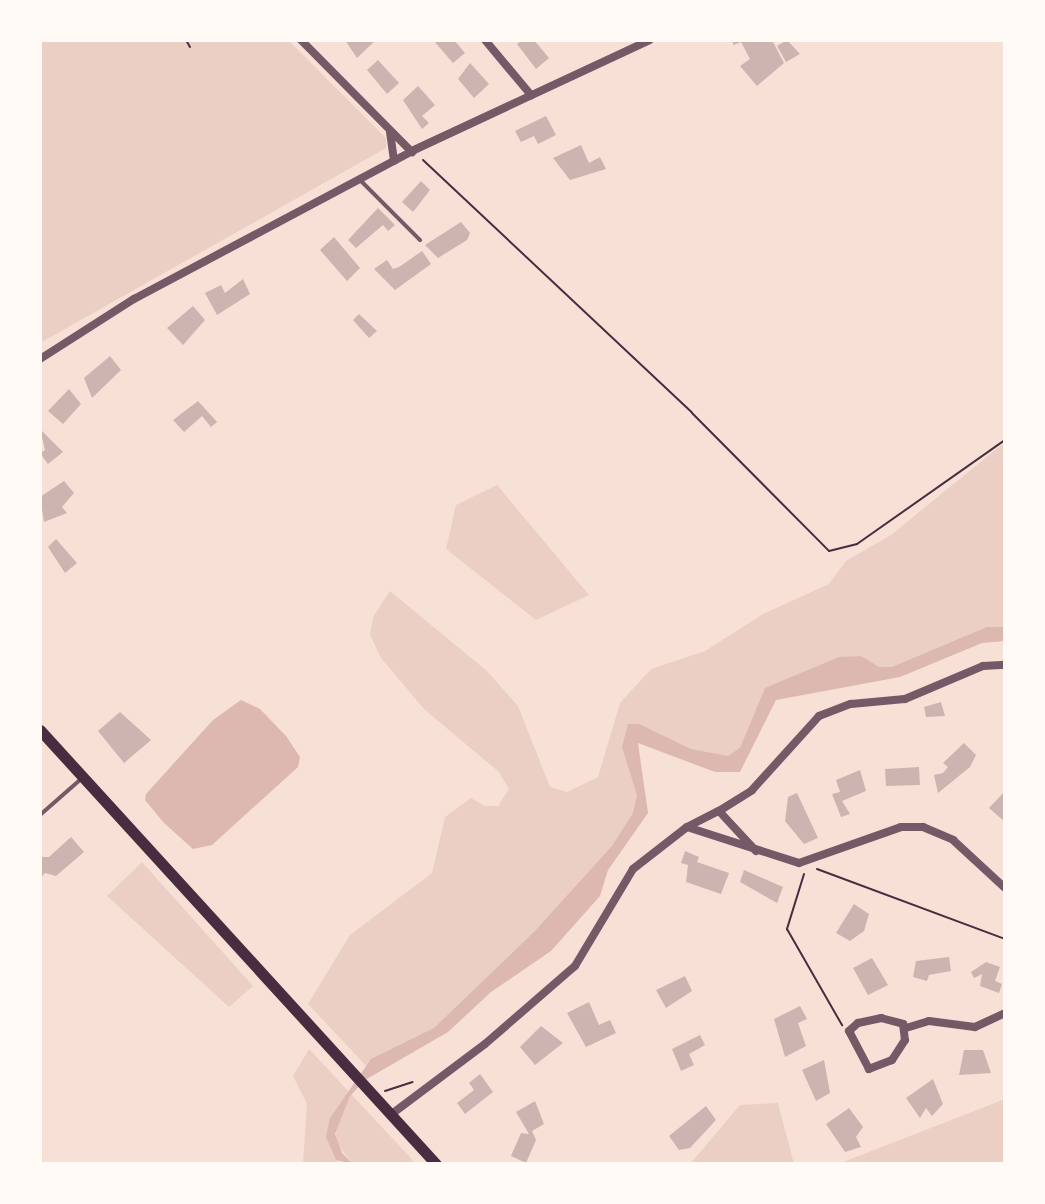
<!DOCTYPE html>
<html>
<head>
<meta charset="utf-8">
<style>
	body { margin:0 }
	#map { position:relative; width:1045px; height:1204px; overflow:hidden; background:#f7e1d7; font-family:"PT Serif",serif }
	div>[style] { position:absolute }
	.green>* { inset:0; background:#ebcfc5 }
	.water>* { inset:0; background:#dcb8b0 }
	.building>* { inset:0; background:#ccb4b1 }
	.path>* { height:2px; margin:-1px; padding:0 1px; transform-origin:1px; border-radius:1px; background:#4a2c40 }
	.service>* { height:4px; margin:-2px; padding:0 2px; transform-origin:2px; border-radius:2px; background:#755966 }
	.minor>* { height:8px; margin:-4px; padding:0 4px; transform-origin:4px; border-radius:4px; background:#755966 }
	.secondary>* { height:11px; margin:-5.5px; padding:0 5.5px; transform-origin:5.5px; border-radius:5.5px; background:#4a2c40 }
	span { translate:-50% -50%; white-space:nowrap; text-align:center; line-height:1.15; -webkit-text-stroke:8px #fffaf5; paint-order:stroke }
	.frame { position:absolute; inset:0; border:42px solid #fffaf5; pointer-events:none }
</style>
</head>
<body>
<div id="map">
	<div class="green">
		<i style="clip-path:polygon(40px 40px,288px 40px,386px 138px,386px 148px,40px 343px)"></i>
		<i style="clip-path:polygon(1005px 442px,1005px 633px,898px 669px,768px 701px,737px 769px,632px 730px,646px 810px,562px 920px,447px 1024px,369px 1069px,308px 1004px,350px 935px,432px 873px,445px 817px,471px 798px,485px 806px,498px 806px,509px 789px,499px 772px,425px 710px,381px 658px,370px 635px,373px 617px,390px 591px,487px 671px,518px 706px,550px 787px,567px 792px,598px 777px,620px 703px,651px 669px,705px 651px,763px 614px,829px 584px,846px 561px,891px 535px)"></i>
		<i style="clip-path:polygon(497px 485px,589px 595px,536px 620px,446px 549px,456px 505px)"></i>
		<i style="clip-path:polygon(142px 862px,253px 986px,229px 1007px,107px 896px)"></i>
		<i style="clip-path:polygon(309px 1049px,409px 1156px,415px 1164px,353px 1164px,335px 1141px,338px 1119px,330px 1118px,336px 1160px,341px 1164px,303px 1164px,307px 1104px,293px 1076px)"></i>
		<i style="clip-path:polygon(1005px 1099px,1005px 1164px,838px 1164px)"></i>
		<i style="clip-path:polygon(778px 1103px,794px 1164px,690px 1164px,740px 1105px)"></i>
	</div>
	<div class="water">
		<i style="clip-path:polygon(987px 627px,1005px 627px,1005px 641px,982px 643px,900px 677px,776px 700px,740px 772px,715px 772px,638px 743px,648px 813px,608px 870px,600px 896px,551px 951px,491px 992px,448px 1032px,365px 1080px,350px 1096px,335px 1134px,342px 1153px,353px 1164px,336px 1160px,326px 1137px,330px 1118px,371px 1059px,434px 1028px,534px 932px,612px 846px,633px 813px,637px 795px,622px 747px,628px 724px,639px 724px,691px 749px,728px 756px,740px 748px,765px 688px,839px 657px,861px 656px,879px 667px,892px 667px)"></i>
		<i style="clip-path:polygon(241px 700px,260px 709px,286px 736px,300px 757px,298px 767px,212px 845px,193px 849px,164px 823px,145px 800px,146px 794px,213px 720px)"></i>
	</div>
	<div class="building">
		<i style="clip-path:polygon(345px 40px,376px 40px,357px 58px)"></i>
		<i style="clip-path:polygon(433px 40px,454px 40px,465px 53px,453px 63px)"></i>
		<i style="clip-path:polygon(522px 40px,534px 40px,549px 58px,536px 69px,517px 44px)"></i>
		<i style="clip-path:polygon(731px 40px,772px 40px,784px 63px,757px 86px,740px 66px,750px 59px,741px 42px,734px 45px)"></i>
		<i style="clip-path:polygon(787px 40px,800px 54px,786px 62px,777px 46px)"></i>
		<i style="clip-path:polygon(378px 60px,399px 83px,387px 94px,367px 70px)"></i>
		<i style="clip-path:polygon(470px 63px,489px 84px,474px 98px,458px 79px)"></i>
		<i style="clip-path:polygon(418px 86px,435px 105px,422px 116px,429px 123px,422px 129px,403px 100px)"></i>
		<i style="clip-path:polygon(546px 116px,556px 135px,538px 144px,534px 136px,521px 142px,515px 131px)"></i>
		<i style="clip-path:polygon(581px 145px,589px 163px,600px 157px,606px 169px,570px 180px,553px 158px)"></i>
		<i style="clip-path:polygon(421px 181px,430px 190px,413px 212px,402px 202px)"></i>
		<i style="clip-path:polygon(378px 208px,395px 225px,388px 231px,383px 225px,356px 248px,348px 240px)"></i>
		<i style="clip-path:polygon(461px 222px,470px 233px,467px 240px,438px 258px,425px 245px)"></i>
		<i style="clip-path:polygon(334px 237px,360px 268px,347px 281px,320px 250px)"></i>
		<i style="clip-path:polygon(422px 251px,431px 264px,395px 290px,374px 269px,387px 260px,393px 269px,399px 267px)"></i>
		<i style="clip-path:polygon(243px 279px,250px 294px,217px 315px,205px 293px,221px 285px,225px 293px)"></i>
		<i style="clip-path:polygon(193px 306px,205px 320px,183px 345px,167px 328px)"></i>
		<i style="clip-path:polygon(359px 314px,377px 331px,369px 338px,353px 320px)"></i>
		<i style="clip-path:polygon(110px 356px,121px 370px,92px 398px,84px 378px)"></i>
		<i style="clip-path:polygon(69px 389px,81px 404px,63px 424px,48px 411px)"></i>
		<i style="clip-path:polygon(198px 401px,217px 422px,211px 427px,202px 416px,184px 432px,173px 420px)"></i>
		<i style="clip-path:polygon(40px 429px,63px 452px,48px 464px,40px 453px,45px 450px)"></i>
		<i style="clip-path:polygon(64px 481px,74px 493px,62px 507px,67px 513px,44px 522px,40px 497px)"></i>
		<i style="clip-path:polygon(56px 539px,77px 563px,65px 573px,48px 547px)"></i>
		<i style="clip-path:polygon(941px 702px,945px 716px,926px 717px,924px 707px)"></i>
		<i style="clip-path:polygon(120px 712px,151px 740px,124px 763px,98px 731px)"></i>
		<i style="clip-path:polygon(964px 743px,976px 755px,970px 767px,938px 793px,934px 775px,943px 773px,948px 767px,943px 763px)"></i>
		<i style="clip-path:polygon(919px 767px,920px 785px,886px 786px,885px 769px)"></i>
		<i style="clip-path:polygon(860px 770px,866px 791px,842px 801px,850px 814px,841px 817px,832px 794px,840px 792px,836px 780px)"></i>
		<i style="clip-path:polygon(1005px 791px,1005px 822px,989px 808px)"></i>
		<i style="clip-path:polygon(797px 793px,818px 838px,804px 844px,785px 821px,788px 797px)"></i>
		<i style="clip-path:polygon(71px 837px,84px 852px,56px 876px,45px 873px,40px 879px,40px 857px,49px 857px)"></i>
		<i style="clip-path:polygon(685px 851px,699px 857px,697px 862px,729px 873px,721px 894px,686px 882px,688px 865px,681px 863px)"></i>
		<i style="clip-path:polygon(744px 870px,783px 887px,777px 903px,740px 882px)"></i>
		<i style="clip-path:polygon(854px 904px,869px 914px,864px 931px,850px 941px,836px 933px)"></i>
		<i style="clip-path:polygon(949px 957px,951px 971px,929px 975px,927px 981px,913px 977px,916px 961px)"></i>
		<i style="clip-path:polygon(872px 958px,888px 985px,868px 995px,853px 968px)"></i>
		<i style="clip-path:polygon(986px 962px,1000px 967px,995px 981px,1002px 984px,999px 993px,980px 986px,982px 974px,974px 978px,971px 972px)"></i>
		<i style="clip-path:polygon(685px 976px,692px 991px,666px 1008px,656px 990px)"></i>
		<i style="clip-path:polygon(589px 1002px,599px 1025px,610px 1020px,616px 1033px,586px 1047px,567px 1013px)"></i>
		<i style="clip-path:polygon(800px 1006px,807px 1019px,798px 1023px,806px 1046px,785px 1057px,774px 1019px)"></i>
		<i style="clip-path:polygon(541px 1026px,563px 1043px,535px 1065px,520px 1047px)"></i>
		<i style="clip-path:polygon(700px 1035px,705px 1045px,689px 1054px,694px 1065px,681px 1071px,672px 1049px)"></i>
		<i style="clip-path:polygon(964px 1050px,983px 1050px,991px 1073px,959px 1075px)"></i>
		<i style="clip-path:polygon(824px 1060px,830px 1093px,816px 1101px,802px 1070px)"></i>
		<i style="clip-path:polygon(480px 1074px,493px 1092px,465px 1114px,457px 1103px,474px 1090px,469px 1083px)"></i>
		<i style="clip-path:polygon(933px 1079px,943px 1104px,932px 1116px,926px 1108px,920px 1118px,906px 1098px)"></i>
		<i style="clip-path:polygon(535px 1101px,544px 1124px,532px 1131px,536px 1140px,526px 1163px,511px 1156px,521px 1133px,529px 1134px,516px 1112px)"></i>
		<i style="clip-path:polygon(706px 1106px,716px 1120px,690px 1148px,679px 1150px,669px 1136px)"></i>
		<i style="clip-path:polygon(849px 1108px,863px 1127px,856px 1137px,861px 1147px,845px 1152px,826px 1124px)"></i>
	</div>
	<div class="path">
		<i style="left:186px;top:40px;width:8px;rotate:60deg"></i>
		<i style="left:423px;top:160px;width:369px;rotate:43.2deg"></i>
		<i style="left:692px;top:413px;width:194px;rotate:45.2deg"></i>
		<i style="left:829px;top:551px;width:29px;rotate:-14deg"></i>
		<i style="left:857px;top:544px;width:181px;rotate:-35.1deg"></i>
		<i style="left:817px;top:869px;width:201px;rotate:20.4deg"></i>
		<i style="left:804px;top:874px;width:58px;rotate:107.2deg"></i>
		<i style="left:787px;top:929px;width:111px;rotate:60.2deg"></i>
		<i style="left:385px;top:1091px;width:29px;rotate:-18deg"></i>
		<i style="left:924px;top:1164px;width:29px"></i>
	</div>
	<div class="service">
		<i style="left:360px;top:180px;width:85px;rotate:45deg"></i>
		<i style="left:40px;top:815px;width:55px;rotate:-41.3deg"></i>
	</div>
	<div class="minor">
		<i style="left:301px;top:40px;width:158px;rotate:45.3deg"></i>
		<i style="left:485px;top:40px;width:72px;rotate:50.1deg"></i>
		<i style="left:390px;top:132px;width:29px;rotate:82deg"></i>
		<i style="left:40px;top:359px;width:112px;rotate:-32.6deg"></i>
		<i style="left:134px;top:299px;width:317px;rotate:-28deg"></i>
		<i style="left:414px;top:150px;width:260px;rotate:-25deg"></i>
		<i style="left:687px;top:827px;width:36px;rotate:-27deg"></i>
		<i style="left:756px;top:851px;width:54px;rotate:-132.8deg"></i>
		<i style="left:719px;top:811px;width:39px;rotate:-32deg"></i>
		<i style="left:752px;top:790px;width:100px;rotate:-47.8deg"></i>
		<i style="left:819px;top:716px;width:34px;rotate:-21deg"></i>
		<i style="left:851px;top:704px;width:54px;rotate:-5.3deg"></i>
		<i style="left:905px;top:699px;width:85px;rotate:-22.9deg"></i>
		<i style="left:983px;top:666px;width:22px;rotate:-3deg"></i>
		<i style="left:881px;top:1018px;width:23px;rotate:15deg"></i>
		<i style="left:903px;top:1024px;width:16px;rotate:83deg"></i>
		<i style="left:905px;top:1040px;width:24px;rotate:123deg"></i>
		<i style="left:892px;top:1060px;width:25px;rotate:159deg"></i>
		<i style="left:869px;top:1069px;width:43px;rotate:-117.8deg"></i>
		<i style="left:849px;top:1031px;width:12px;rotate:-42deg"></i>
		<i style="left:858px;top:1023px;width:24px;rotate:-12deg"></i>
		<i style="left:906px;top:1028px;width:24px;rotate:-17deg"></i>
		<i style="left:929px;top:1021px;width:46px;rotate:7.4deg"></i>
		<i style="left:975px;top:1027px;width:33px;rotate:-25deg"></i>
		<i style="left:393px;top:1113px;width:115px;rotate:-36.9deg"></i>
		<i style="left:485px;top:1044px;width:119px;rotate:-40.9deg"></i>
		<i style="left:575px;top:966px;width:113px;rotate:-59.1deg"></i>
		<i style="left:633px;top:869px;width:68px;rotate:-37.9deg"></i>
		<i style="left:687px;top:827px;width:118px;rotate:17.8deg"></i>
		<i style="left:799px;top:863px;width:108px;rotate:-19.4deg"></i>
		<i style="left:901px;top:827px;width:22px"></i>
		<i style="left:923px;top:827px;width:33px;rotate:23deg"></i>
		<i style="left:953px;top:840px;width:71px;rotate:42.7deg"></i>
	</div>
	<div class="secondary">
		<i style="left:40px;top:730px;width:588px;rotate:47.62deg"></i>
	</div>
	<div class="frame"></div>
</div>
</body>
</html>
